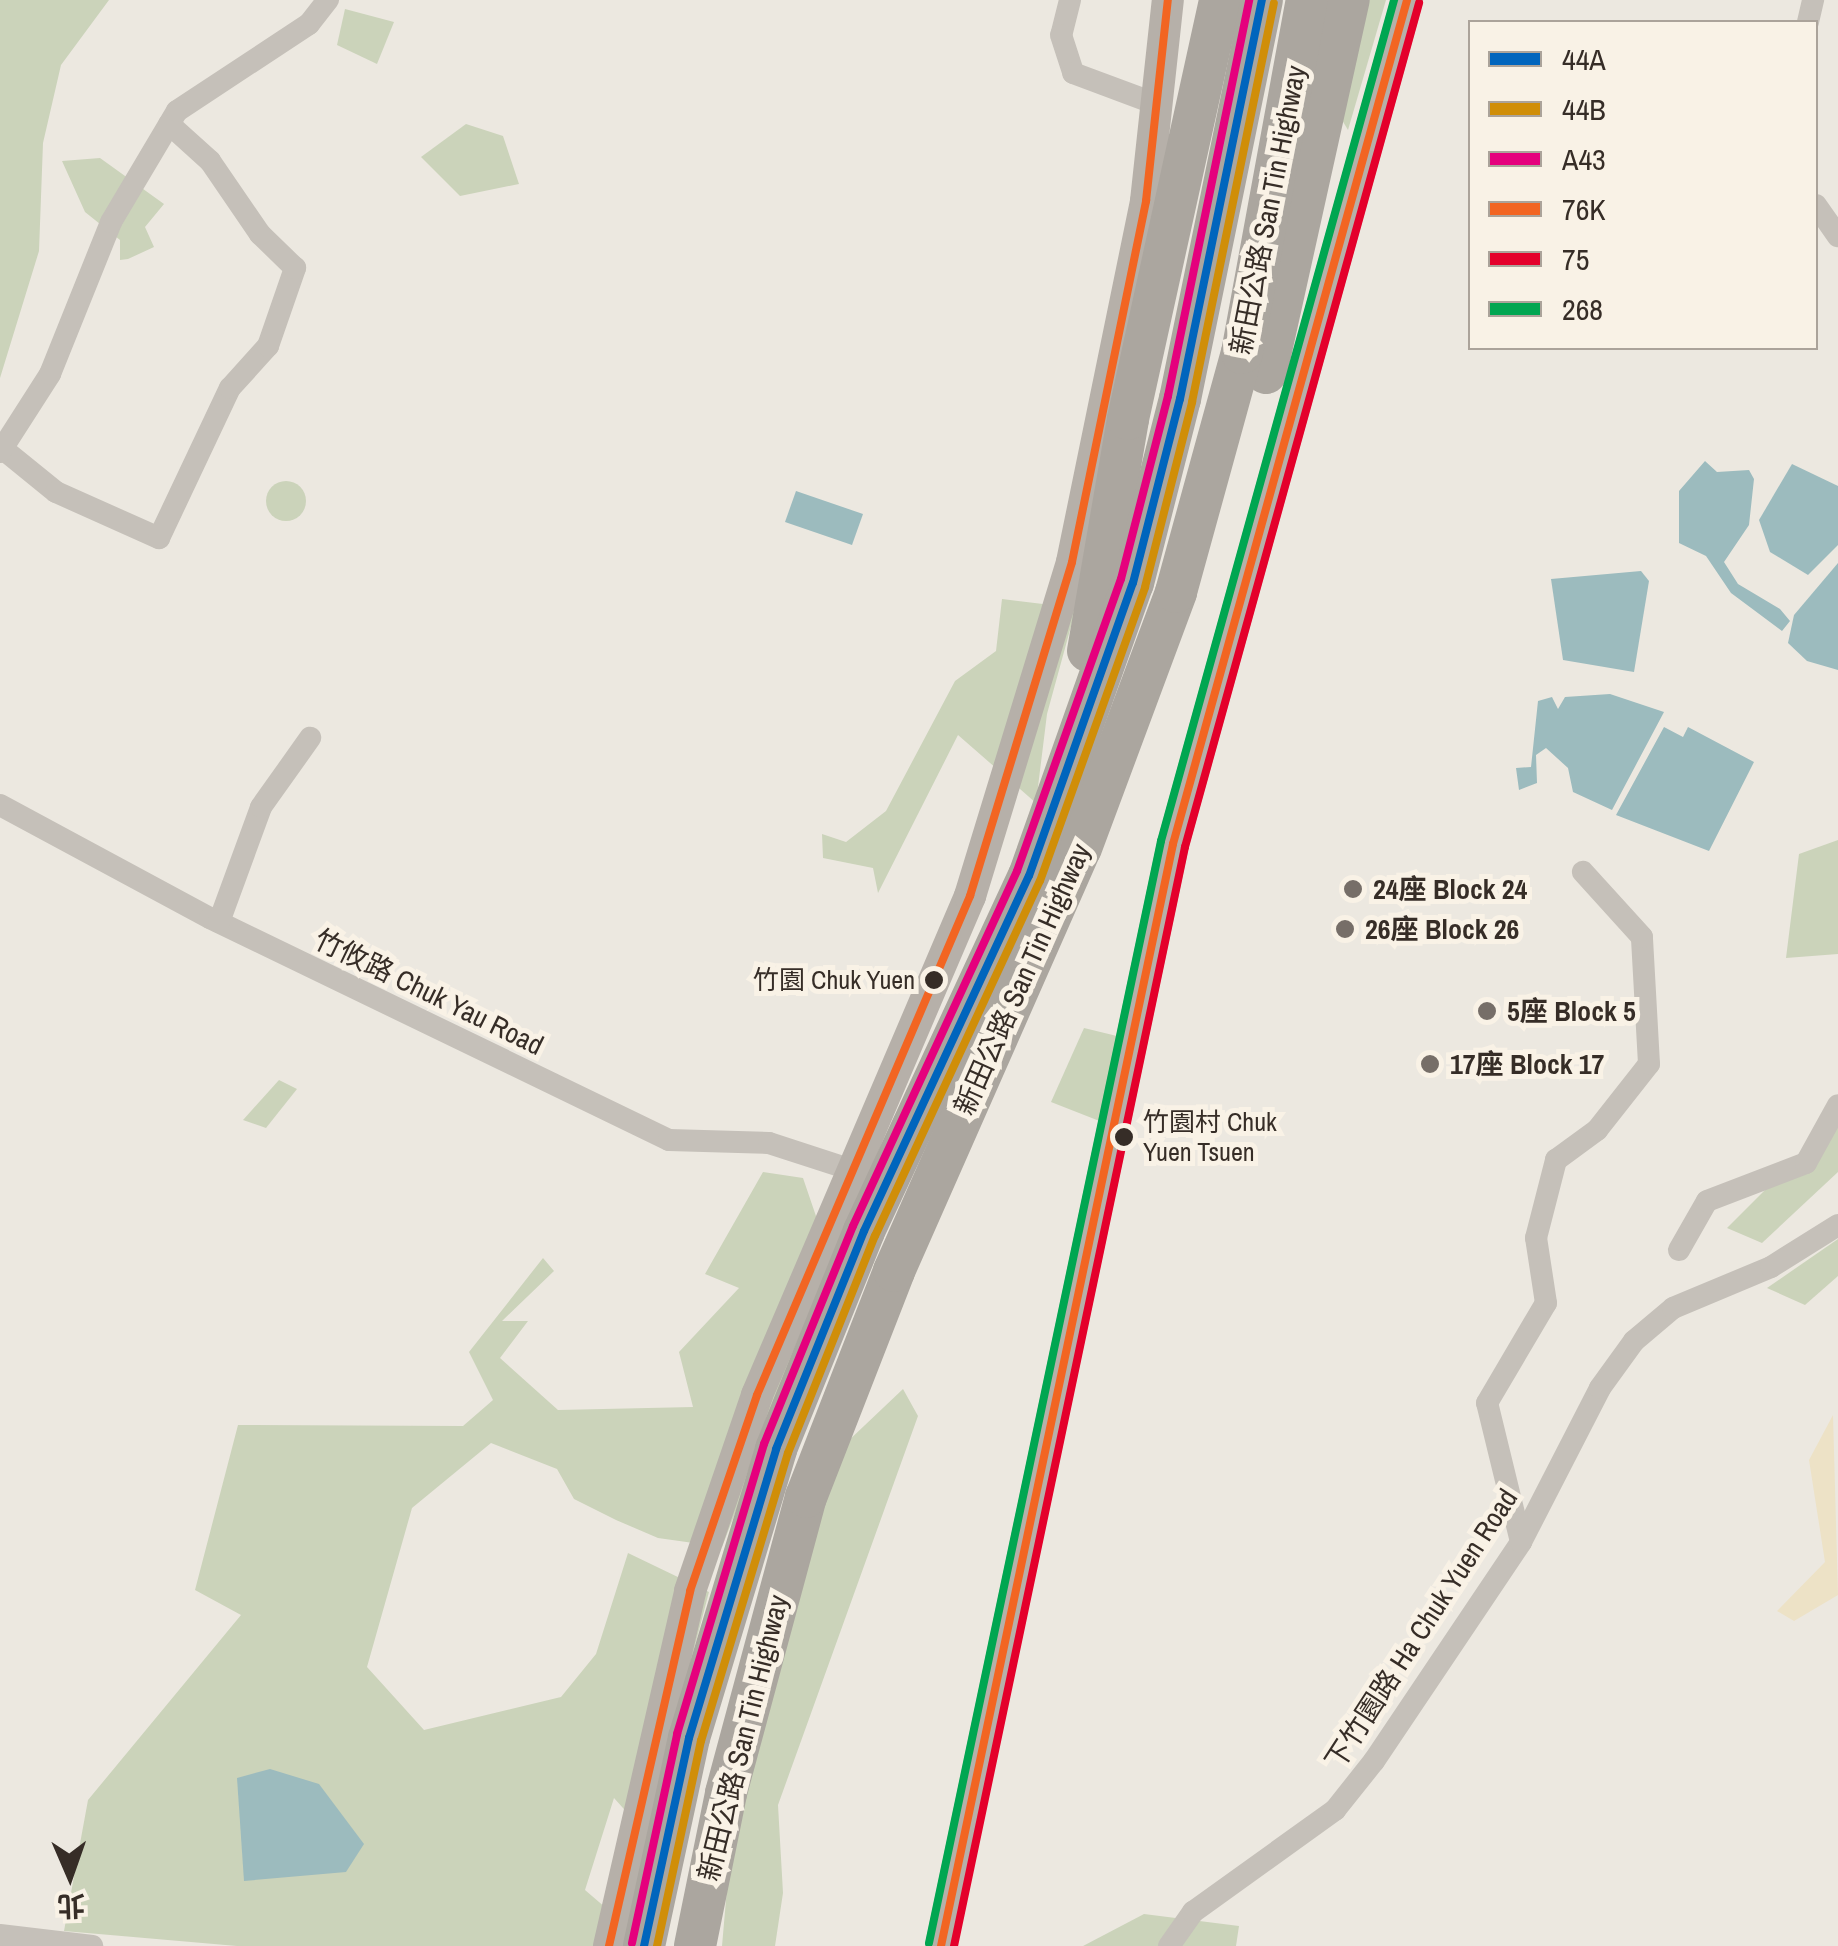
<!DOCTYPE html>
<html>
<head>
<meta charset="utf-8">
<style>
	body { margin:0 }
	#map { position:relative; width:1838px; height:1946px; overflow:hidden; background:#ece8e0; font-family:"Archivo Narrow","Noto Sans TC",sans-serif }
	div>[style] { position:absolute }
	.green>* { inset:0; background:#cbd3ba }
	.round { border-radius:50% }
	.sand>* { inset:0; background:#ede2c6 }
	.water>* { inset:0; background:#9cbbbe }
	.street>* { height:22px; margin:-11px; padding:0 11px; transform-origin:11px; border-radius:11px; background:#c5c0b9 }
	.secondary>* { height:32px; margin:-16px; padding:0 16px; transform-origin:16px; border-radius:16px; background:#b6b0a9 }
	.highway>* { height:42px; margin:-21px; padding:0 21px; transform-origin:21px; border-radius:21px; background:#aba69f }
	.bus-1>* { height:8px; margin:-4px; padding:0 4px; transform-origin:4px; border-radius:4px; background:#0065bd }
	.bus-2>* { height:8px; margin:-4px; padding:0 4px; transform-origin:4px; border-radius:4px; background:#d08e08 }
	.bus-3>* { height:8px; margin:-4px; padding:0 4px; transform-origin:4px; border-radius:4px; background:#e5007d }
	.bus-4>* { height:8px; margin:-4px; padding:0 4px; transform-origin:4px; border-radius:4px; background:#f26522 }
	.bus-5>* { height:8px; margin:-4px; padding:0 4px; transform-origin:4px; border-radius:4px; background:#e4002b }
	.bus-6>* { height:8px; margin:-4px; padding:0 4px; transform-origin:4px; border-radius:4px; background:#00a651 }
	.dots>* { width:28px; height:28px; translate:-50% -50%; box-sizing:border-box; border:5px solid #f9f2e6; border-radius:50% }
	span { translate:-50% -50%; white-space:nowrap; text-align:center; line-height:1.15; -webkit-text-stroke:10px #f9f2e6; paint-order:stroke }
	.bus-label { font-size:26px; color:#362d27 }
	.right { translate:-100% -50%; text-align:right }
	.left { translate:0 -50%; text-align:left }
	.street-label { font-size:28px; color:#362d27 }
	.poi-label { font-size:28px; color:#362d27; font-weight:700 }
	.legend { position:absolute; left:1468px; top:20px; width:350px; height:330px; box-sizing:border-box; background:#f9f2e6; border:2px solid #aba39a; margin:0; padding:12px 18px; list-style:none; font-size:30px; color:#362d27 }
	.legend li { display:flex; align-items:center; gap:20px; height:50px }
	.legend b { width:50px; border:2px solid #aba39a }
	.north { position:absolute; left:20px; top:1826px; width:100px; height:100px; -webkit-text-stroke:8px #f9f2e6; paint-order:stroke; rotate:178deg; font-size:28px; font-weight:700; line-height:40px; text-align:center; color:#362d27 }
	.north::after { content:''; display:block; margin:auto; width:35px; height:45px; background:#362d27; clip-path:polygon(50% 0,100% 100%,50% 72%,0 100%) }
</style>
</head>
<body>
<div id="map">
	<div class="green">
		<i style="clip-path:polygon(0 0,109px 0,61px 65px,43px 143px,39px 251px,0 378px)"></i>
		<i style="clip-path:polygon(1363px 0,1386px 0,1348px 130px,1339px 115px)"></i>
		<i style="clip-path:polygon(345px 9px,394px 22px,377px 64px,337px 45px)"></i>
		<i style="clip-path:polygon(466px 124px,503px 136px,519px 184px,460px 196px,421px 157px)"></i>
		<i style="clip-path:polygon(100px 158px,164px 204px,145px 227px,154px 247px,128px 259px,120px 260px,120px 240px,85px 212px,62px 161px)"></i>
		<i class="round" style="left:266px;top:481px;width:40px;height:40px"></i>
		<i style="clip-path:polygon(1002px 599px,1076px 608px,1047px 714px,1036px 803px,958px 735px,878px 893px,873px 868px,823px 858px,822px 834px,846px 842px,886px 811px,955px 681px,996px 651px)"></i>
		<i style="clip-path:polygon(1838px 840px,1838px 954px,1786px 958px,1799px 854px)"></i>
		<i style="clip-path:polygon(1084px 1028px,1121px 1037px,1102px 1122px,1051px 1102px)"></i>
		<i style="clip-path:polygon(279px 1080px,297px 1089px,266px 1128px,243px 1120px)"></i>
		<i style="clip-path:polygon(1838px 1117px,1838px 1172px,1762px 1243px,1727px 1228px)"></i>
		<i style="clip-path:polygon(763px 1172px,803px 1178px,832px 1263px,722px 1547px,658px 1538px,616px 1520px,574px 1499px,557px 1469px,491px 1443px,412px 1508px,367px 1667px,424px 1730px,561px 1697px,596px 1654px,628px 1553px,709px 1592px,648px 1824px,640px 1827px,614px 1798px,585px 1890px,606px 1908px,626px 1946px,237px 1946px,64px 1931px,88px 1800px,241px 1615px,195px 1590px,238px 1425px,463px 1426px,493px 1400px,469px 1352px,543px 1258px,554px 1271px,502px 1321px,528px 1321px,500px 1358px,558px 1410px,693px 1407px,679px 1352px,739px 1288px,705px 1274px)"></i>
		<i style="clip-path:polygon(1838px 1239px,1838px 1276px,1805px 1305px,1767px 1288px)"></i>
		<i style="clip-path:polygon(903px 1389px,918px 1416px,778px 1805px,783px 1893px,775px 1946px,722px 1946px,733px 1819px,783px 1629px,845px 1444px)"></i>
		<i style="clip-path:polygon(1144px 1914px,1239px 1926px,1236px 1946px,1083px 1946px)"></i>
	</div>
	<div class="sand">
		<i style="clip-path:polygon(1833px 1415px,1838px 1595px,1794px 1621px,1777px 1611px,1825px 1562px,1809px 1460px)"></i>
	</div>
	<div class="water">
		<i style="clip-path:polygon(1705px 461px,1717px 472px,1749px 470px,1754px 479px,1749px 525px,1724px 562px,1738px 584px,1780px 609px,1790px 621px,1782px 631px,1731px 593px,1706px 556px,1679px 543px,1679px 491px)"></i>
		<i style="clip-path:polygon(1792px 464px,1838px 486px,1838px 545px,1808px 575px,1770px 552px,1759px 520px)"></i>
		<i style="clip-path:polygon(796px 491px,863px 514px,852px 545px,785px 522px)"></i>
		<i style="clip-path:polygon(1838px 563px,1838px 670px,1807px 661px,1788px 643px,1794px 615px)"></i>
		<i style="clip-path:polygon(1641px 571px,1649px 581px,1634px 672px,1563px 660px,1551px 579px)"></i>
		<i style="clip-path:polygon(1610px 694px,1664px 712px,1612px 810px,1573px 792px,1568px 768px,1546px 748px,1536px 755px,1537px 783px,1519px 790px,1516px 768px,1531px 767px,1538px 701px,1552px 697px,1558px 709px,1565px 697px)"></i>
		<i style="clip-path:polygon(1664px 727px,1683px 737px,1688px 727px,1754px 762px,1709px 851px,1616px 815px)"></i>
		<i style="clip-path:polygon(270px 1769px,319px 1784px,364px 1844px,346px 1872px,244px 1881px,237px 1778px)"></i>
	</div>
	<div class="street">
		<i style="left:1070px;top:0;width:36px;rotate:104deg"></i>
		<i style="left:1061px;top:35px;width:40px;rotate:72deg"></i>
		<i style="left:1073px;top:73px;width:92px;rotate:20.4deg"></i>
		<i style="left:1808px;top:22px;width:23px;rotate:-77deg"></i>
		<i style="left:1816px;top:205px;width:38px;rotate:55deg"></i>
		<i style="left:3px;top:449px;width:68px;rotate:39.1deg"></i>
		<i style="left:56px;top:492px;width:113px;rotate:24.1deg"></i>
		<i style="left:159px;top:538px;width:166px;rotate:-64.7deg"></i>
		<i style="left:230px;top:388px;width:57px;rotate:-47.9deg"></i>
		<i style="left:268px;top:346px;width:83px;rotate:-70.9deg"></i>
		<i style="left:295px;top:268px;width:49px;rotate:-135.8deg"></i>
		<i style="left:260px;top:234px;width:88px;rotate:-124.4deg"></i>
		<i style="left:210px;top:161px;width:55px;rotate:-137.9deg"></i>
		<i style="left:0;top:452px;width:93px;rotate:-57.3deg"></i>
		<i style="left:50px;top:374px;width:164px;rotate:-68.1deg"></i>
		<i style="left:111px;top:222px;width:129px;rotate:-59.3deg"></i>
		<i style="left:177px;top:111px;width:158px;rotate:-33.4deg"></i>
		<i style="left:309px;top:24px;width:31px;rotate:-52deg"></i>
		<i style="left:0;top:805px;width:238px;rotate:28.3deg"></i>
		<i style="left:210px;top:918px;width:510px;rotate:25.81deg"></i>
		<i style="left:669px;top:1140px;width:100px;rotate:1.7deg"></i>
		<i style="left:769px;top:1143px;width:87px;rotate:18deg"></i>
		<i style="left:219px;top:922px;width:122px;rotate:-69.9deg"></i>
		<i style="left:261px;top:807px;width:85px;rotate:-54.6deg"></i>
		<i style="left:1679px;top:1250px;width:56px;rotate:-60.3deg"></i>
		<i style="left:1707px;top:1201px;width:106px;rotate:-21deg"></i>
		<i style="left:1806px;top:1163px;width:66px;rotate:-61.1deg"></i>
		<i style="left:1521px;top:1542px;width:143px;rotate:-103.7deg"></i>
		<i style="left:1487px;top:1403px;width:116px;rotate:-59.5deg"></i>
		<i style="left:1546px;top:1303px;width:66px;rotate:-98.7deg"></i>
		<i style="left:1536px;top:1238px;width:81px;rotate:-75.6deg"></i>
		<i style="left:1556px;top:1160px;width:51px;rotate:-36.2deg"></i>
		<i style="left:1597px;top:1130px;width:84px;rotate:-51.8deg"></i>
		<i style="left:1649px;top:1064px;width:127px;rotate:-93.2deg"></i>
		<i style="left:1642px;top:937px;width:88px;rotate:-132.2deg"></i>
		<i style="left:0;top:1935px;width:93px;rotate:6.8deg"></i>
		<i style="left:1169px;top:1946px;width:42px;rotate:-54.8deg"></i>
		<i style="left:1193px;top:1912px;width:175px;rotate:-35.7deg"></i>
		<i style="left:1335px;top:1810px;width:63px;rotate:-51.5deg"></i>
		<i style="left:1374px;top:1761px;width:264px;rotate:-56.1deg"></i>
		<i style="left:1521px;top:1542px;width:173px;rotate:-62.8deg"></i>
		<i style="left:1600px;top:1388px;width:58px;rotate:-54.1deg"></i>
		<i style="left:1634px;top:1341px;width:51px;rotate:-40.2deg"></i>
		<i style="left:1673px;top:1308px;width:106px;rotate:-22.7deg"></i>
		<i style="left:1771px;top:1267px;width:79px;rotate:-32.1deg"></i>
	</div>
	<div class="secondary">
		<i style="left:609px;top:1946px;width:364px;rotate:-77.1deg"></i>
		<i style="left:690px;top:1591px;width:207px;rotate:-71.1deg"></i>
		<i style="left:757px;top:1395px;width:543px;rotate:-66.88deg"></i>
		<i style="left:970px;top:896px;width:349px;rotate:-73deg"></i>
		<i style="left:1072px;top:562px;width:369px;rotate:-78.4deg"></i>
		<i style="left:1146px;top:201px;width:202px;rotate:-83.8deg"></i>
		<i style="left:941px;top:1946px;width:1126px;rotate:-78.11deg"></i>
		<i style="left:1173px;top:844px;width:876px;rotate:-74.5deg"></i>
	</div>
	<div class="highway">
		<i style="left:1266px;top:373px;width:382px;rotate:-77.5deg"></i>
		<i style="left:1088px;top:651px;width:235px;rotate:-80.2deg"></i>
		<i style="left:1128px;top:419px;width:429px;rotate:-77.6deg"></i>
		<i style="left:644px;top:1946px;width:213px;rotate:-77.8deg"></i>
		<i style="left:689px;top:1738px;width:302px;rotate:-73.2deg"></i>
		<i style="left:776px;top:1449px;width:235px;rotate:-68deg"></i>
		<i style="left:864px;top:1231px;width:391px;rotate:-65.1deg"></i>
		<i style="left:1029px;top:876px;width:311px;rotate:-70.5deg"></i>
		<i style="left:1133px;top:583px;width:190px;rotate:-75.7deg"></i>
		<i style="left:1180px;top:399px;width:407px;rotate:-78.4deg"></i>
		<i style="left:695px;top:1946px;width:156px;rotate:-78.5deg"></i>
		<i style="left:726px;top:1793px;width:307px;rotate:-74.9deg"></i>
		<i style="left:806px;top:1497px;width:243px;rotate:-68.7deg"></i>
		<i style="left:894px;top:1271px;width:462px;rotate:-66.2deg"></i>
		<i style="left:1081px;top:848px;width:273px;rotate:-69.6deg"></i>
		<i style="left:1176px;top:592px;width:248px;rotate:-74.6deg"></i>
		<i style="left:1242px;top:353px;width:359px;rotate:-79.6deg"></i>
	</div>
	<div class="bus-1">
		<i style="left:644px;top:1946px;width:213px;rotate:-77.8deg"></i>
		<i style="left:689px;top:1738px;width:302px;rotate:-73.2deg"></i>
		<i style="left:776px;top:1449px;width:235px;rotate:-68deg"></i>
		<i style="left:864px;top:1231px;width:391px;rotate:-65.1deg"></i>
		<i style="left:1029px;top:876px;width:311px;rotate:-70.5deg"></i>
		<i style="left:1133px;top:583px;width:190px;rotate:-75.7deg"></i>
		<i style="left:1180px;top:399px;width:407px;rotate:-78.4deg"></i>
	</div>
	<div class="bus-2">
		<i style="left:657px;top:1946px;width:210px;rotate:-77.9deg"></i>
		<i style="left:701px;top:1741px;width:301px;rotate:-73.2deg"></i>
		<i style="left:788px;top:1453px;width:234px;rotate:-68.2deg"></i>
		<i style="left:875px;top:1236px;width:391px;rotate:-65.1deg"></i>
		<i style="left:1040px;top:881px;width:312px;rotate:-70.3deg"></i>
		<i style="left:1145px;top:587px;width:191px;rotate:-75.7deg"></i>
		<i style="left:1192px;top:402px;width:407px;rotate:-78.4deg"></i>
	</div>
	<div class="bus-3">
		<i style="left:632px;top:1943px;width:214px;rotate:-77.8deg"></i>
		<i style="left:677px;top:1734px;width:303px;rotate:-73.3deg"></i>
		<i style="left:764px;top:1444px;width:235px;rotate:-67.8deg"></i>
		<i style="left:853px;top:1226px;width:391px;rotate:-65.2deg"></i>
		<i style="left:1017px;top:871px;width:310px;rotate:-70.4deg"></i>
		<i style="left:1121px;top:579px;width:189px;rotate:-75.6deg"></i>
		<i style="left:1168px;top:396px;width:404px;rotate:-78.4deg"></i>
	</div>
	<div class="bus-4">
		<i style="left:609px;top:1946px;width:364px;rotate:-77.1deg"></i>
		<i style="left:690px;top:1591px;width:207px;rotate:-71.1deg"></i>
		<i style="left:757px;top:1395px;width:543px;rotate:-66.88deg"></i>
		<i style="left:970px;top:896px;width:349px;rotate:-73deg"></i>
		<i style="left:1072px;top:562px;width:369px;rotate:-78.4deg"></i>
		<i style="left:1146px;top:201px;width:202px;rotate:-83.8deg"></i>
		<i style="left:941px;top:1946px;width:1126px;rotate:-78.11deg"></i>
		<i style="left:1173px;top:844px;width:876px;rotate:-74.5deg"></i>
	</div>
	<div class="bus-5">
		<i style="left:954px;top:1946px;width:1123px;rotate:-78.13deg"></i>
		<i style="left:1185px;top:847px;width:876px;rotate:-74.5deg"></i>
	</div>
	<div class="bus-6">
		<i style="left:929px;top:1943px;width:1126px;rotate:-78.11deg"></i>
		<i style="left:1161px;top:841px;width:873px;rotate:-74.51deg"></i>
	</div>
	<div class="dots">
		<i style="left:1353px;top:889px;background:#766e68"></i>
		<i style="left:1345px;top:929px;background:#766e68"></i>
		<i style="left:934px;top:980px;background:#362d27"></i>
		<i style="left:1487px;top:1011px;background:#766e68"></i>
		<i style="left:1430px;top:1064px;background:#766e68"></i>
		<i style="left:1124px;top:1137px;background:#362d27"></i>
	</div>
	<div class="bus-label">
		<span class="right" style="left:915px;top:980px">竹園 Chuk Yuen</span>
		<span class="left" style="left:1143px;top:1137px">竹園村 Chuk<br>Yuen Tsuen</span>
	</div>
	<div class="street-label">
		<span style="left:1268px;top:210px;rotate:-79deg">新田公路 San Tin Highway</span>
		<span style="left:1022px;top:979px;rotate:-66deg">新田公路 San Tin Highway</span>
		<span style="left:429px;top:992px;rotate:26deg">竹攸路 Chuk Yau Road</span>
		<span style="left:1421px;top:1629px;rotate:-57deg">下竹園路 Ha Chuk Yuen Road</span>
		<span style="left:743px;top:1738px;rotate:-76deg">新田公路 San Tin Highway</span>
	</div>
	<div class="poi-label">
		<span class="left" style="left:1373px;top:889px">24座 Block 24</span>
		<span class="left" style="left:1365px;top:929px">26座 Block 26</span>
		<span class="left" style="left:1507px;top:1011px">5座 Block 5</span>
		<span class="left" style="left:1450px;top:1064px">17座 Block 17</span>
	</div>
	<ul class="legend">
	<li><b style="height:12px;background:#0065bd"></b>44A</li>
	<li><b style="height:12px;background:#d08e08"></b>44B</li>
	<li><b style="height:12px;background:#e5007d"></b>A43</li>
	<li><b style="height:12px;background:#f26522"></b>76K</li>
	<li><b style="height:12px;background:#e4002b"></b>75</li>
	<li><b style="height:12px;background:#00a651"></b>268</li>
	</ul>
	<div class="north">北</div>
</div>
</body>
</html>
